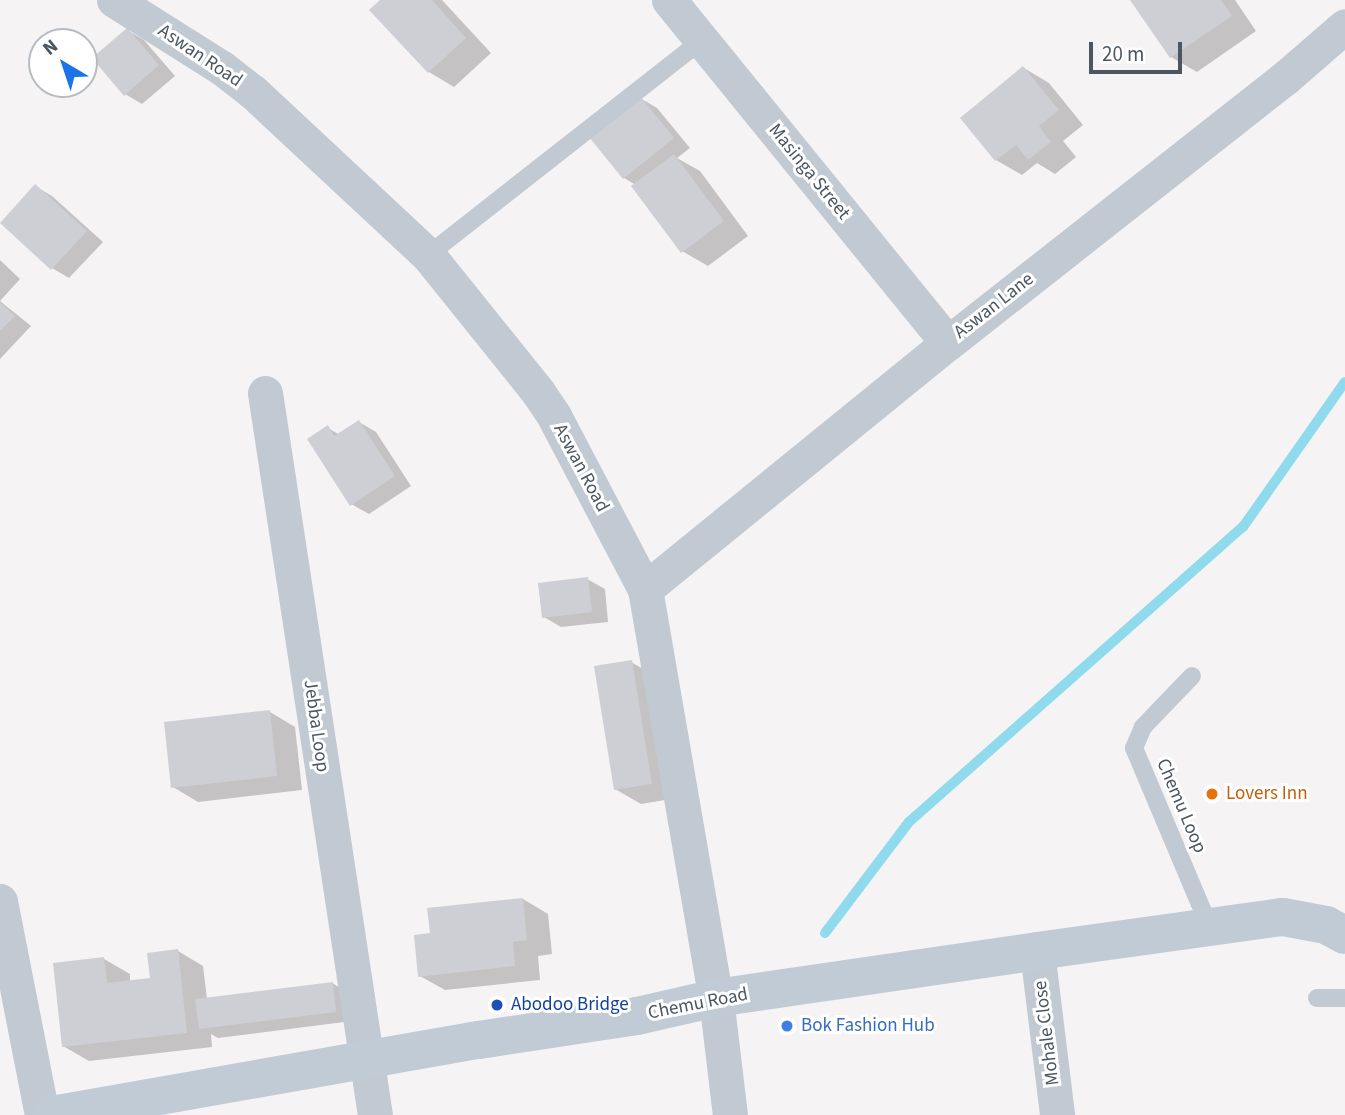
<!DOCTYPE html>
<html>
<head>
<meta charset="utf-8">
<style>
	body { margin:0 }
	#map { position:relative; width:1345px; height:1115px; overflow:hidden; background:#f5f3f3; font-family:"Source Sans 3",sans-serif }
	div>[style] { position:absolute }
	.shadow>* { inset:0; background:#0003 }
	.stream>* { height:10px; margin:-5px; padding:0 5px; transform-origin:5px; border-radius:5px; background:#90daee }
	.building>* { inset:0; background:#cdcfd5 }
	.lane>* { height:18px; margin:-9px; padding:0 9px; transform-origin:9px; border-radius:9px; background:#c1cad2 }
	.street>* { height:35px; margin:-17.5px; padding:0 17.5px; transform-origin:17.5px; border-radius:17.5px; background:#c1cad2 }
	.secondary>* { height:38px; margin:-19px; padding:0 19px; transform-origin:19px; border-radius:19px; background:#c1cbd6 }
	.dots>* { width:19px; height:19px; translate:-50% -50%; box-sizing:border-box; border:4px solid #fff; border-radius:50% }
	span { translate:-50% -50%; white-space:nowrap; text-align:center; line-height:1.15; -webkit-text-stroke:6px #fff; paint-order:stroke }
	.street-label { font-size:19px; color:#4a5661 }
	.food-label { font-size:19px; color:#c56008 }
	.left { translate:0 -50%; text-align:left }
	.transit-label { font-size:19px; color:#164399 }
	.shop-label { font-size:19px; color:#366cbe }
	.north { position:absolute; left:28px; top:28px; width:70px; height:70px; box-sizing:border-box; background:#fff; border:2px solid #b7bbc0; border-radius:50%; rotate:321deg; font-size:19px; font-weight:700; line-height:28px; text-align:center; color:#4a5661 }
	.north::after { content:''; display:block; margin:auto; width:24px; height:32px; background:#1a73e8; clip-path:polygon(50% 0,100% 100%,50% 72%,0 100%) }
	.scale { position:absolute; left:1089px; top:42px; width:93px; height:32px; box-sizing:border-box; border:4px solid #4a5661; border-top:0; padding-left:9px; font-size:21px; line-height:24px; white-space:nowrap; color:#4a5661; -webkit-text-stroke:5px #fff; paint-order:stroke }
</style>
</head>
<body>
<div id="map">
	<div class="shadow">
		<i style="clip-path:polygon(382px 0,442px 0,491px 53px,454px 87px,429px 72px)"></i>
		<i style="clip-path:polygon(1132px 0,1235px 0,1256px 31px,1197px 72px,1171px 57px)"></i>
		<i style="clip-path:polygon(127px 30px,144px 40px,175px 76px,142px 104px,125px 94px)"></i>
		<i style="clip-path:polygon(1024px 68px,1049px 83px,1083px 125px,1063px 141px,1076px 157px,1055px 174px,1037px 163px,1022px 175px,996px 160px,962px 118px)"></i>
		<i style="clip-path:polygon(640px 98px,657px 108px,690px 148px,677px 158px,700px 171px,748px 236px,708px 266px,682px 251px,636px 185px,624px 178px)"></i>
		<i style="clip-path:polygon(35px 186px,52px 196px,103px 242px,69px 278px,52px 268px)"></i>
		<i style="clip-path:polygon(0 260px,20px 279px,0 301px,31px 326px,0 359px)"></i>
		<i style="clip-path:polygon(359px 422px,376px 432px,411px 486px,369px 514px,351px 504px,328px 428px,340px 435px)"></i>
		<i style="clip-path:polygon(587px 579px,605px 589px,608px 622px,561px 627px,544px 617px)"></i>
		<i style="clip-path:polygon(631px 662px,657px 677px,677px 798px,641px 804px,615px 789px)"></i>
		<i style="clip-path:polygon(270px 712px,295px 727px,302px 790px,198px 802px,173px 787px)"></i>
		<i style="clip-path:polygon(523px 899px,548px 914px,552px 954px,538px 956px,540px 980px,445px 990px,420px 976px,432px 935px)"></i>
		<i style="clip-path:polygon(178px 951px,203px 966px,207px 999px,332px 983px,349px 993px,352px 1021px,218px 1038px,211px 1034px,212px 1047px,89px 1061px,63px 1046px,104px 959px,130px 974px,130px 982px,152px 979px)"></i>
	</div>
	<div class="stream">
		<i style="left:825px;top:933px;width:139px;rotate:-52.9deg"></i>
		<i style="left:909px;top:822px;width:446px;rotate:-41.5deg"></i>
		<i style="left:1243px;top:527px;width:177px;rotate:-54.9deg"></i>
	</div>
	<div class="building">
		<i style="clip-path:polygon(380px 0,432px 0,466px 38px,428px 73px,369px 10px)"></i>
		<i style="clip-path:polygon(1130px 0,1221px 0,1232px 16px,1170px 58px)"></i>
		<i style="clip-path:polygon(127px 28px,159px 65px,124px 96px,92px 58px)"></i>
		<i style="clip-path:polygon(1023px 66px,1059px 110px,1039px 126px,1051px 142px,1028px 160px,1016px 145px,995px 161px,960px 118px)"></i>
		<i style="clip-path:polygon(640px 96px,674px 138px,623px 179px,589px 137px)"></i>
		<i style="clip-path:polygon(674px 154px,724px 221px,681px 253px,631px 186px)"></i>
		<i style="clip-path:polygon(35px 184px,87px 231px,51px 270px,0 223px)"></i>
		<i style="clip-path:polygon(0 302px,15px 316px,0 331px)"></i>
		<i style="clip-path:polygon(359px 420px,395px 476px,350px 506px,307px 439px,328px 425px,334px 436px)"></i>
		<i style="clip-path:polygon(588px 577px,592px 612px,542px 618px,538px 583px)"></i>
		<i style="clip-path:polygon(632px 660px,652px 784px,614px 790px,594px 666px)"></i>
		<i style="clip-path:polygon(270px 710px,277px 776px,171px 788px,164px 722px)"></i>
		<i style="clip-path:polygon(523px 898px,527px 940px,513px 942px,515px 966px,418px 977px,414px 935px,430px 933px,427px 908px)"></i>
		<i style="clip-path:polygon(178px 949px,187px 1033px,62px 1047px,53px 963px,104px 957px,107px 983px,150px 978px,147px 953px)"></i>
		<i style="clip-path:polygon(333px 982px,336px 1012px,199px 1029px,195px 999px)"></i>
	</div>
	<div class="lane">
		<i style="left:428px;top:255px;width:348px;rotate:-38.1deg"></i>
		<i style="left:1192px;top:676px;width:71px;rotate:133.9deg"></i>
		<i style="left:1143px;top:727px;width:23px;rotate:113deg"></i>
		<i style="left:1134px;top:748px;width:195px;rotate:67.1deg"></i>
		<i style="left:1317px;top:998px;width:28px"></i>
	</div>
	<div class="street">
		<i style="left:114px;top:0;width:128px;rotate:32.2deg"></i>
		<i style="left:222px;top:68px;width:39px;rotate:38deg"></i>
		<i style="left:253px;top:92px;width:239px;rotate:43deg"></i>
		<i style="left:428px;top:255px;width:176px;rotate:51.2deg"></i>
		<i style="left:538px;top:392px;width:29px;rotate:56deg"></i>
		<i style="left:554px;top:416px;width:195px;rotate:62.3deg"></i>
		<i style="left:645px;top:589px;width:415px;rotate:80.2deg"></i>
		<i style="left:716px;top:998px;width:118px;rotate:83.2deg"></i>
		<i style="left:669px;top:0;width:442px;rotate:50.9deg"></i>
		<i style="left:265px;top:393px;width:730px;rotate:81.34deg"></i>
		<i style="left:645px;top:589px;width:390px;rotate:-39.1deg"></i>
		<i style="left:948px;top:343px;width:429px;rotate:-38.2deg"></i>
		<i style="left:1285px;top:78px;width:79px;rotate:-40.9deg"></i>
		<i style="left:0;top:901px;width:218px;rotate:78.9deg"></i>
		<i style="left:1037px;top:951px;width:165px;rotate:83deg"></i>
	</div>
	<div class="secondary">
		<i style="left:52px;top:1115px;width:434px;rotate:-10deg"></i>
		<i style="left:479px;top:1040px;width:160px;rotate:-8.6deg"></i>
		<i style="left:637px;top:1016px;width:81px;rotate:-12.8deg"></i>
		<i style="left:716px;top:998px;width:324px;rotate:-8.3deg"></i>
		<i style="left:1037px;top:951px;width:248px;rotate:-7.9deg"></i>
		<i style="left:1283px;top:917px;width:44px;rotate:10.5deg"></i>
		<i style="left:1326px;top:925px;width:21px;rotate:28deg"></i>
	</div>
	<div class="dots">
		<i style="left:1212px;top:794px;background:#e8710a"></i>
		<i style="left:497px;top:1005px;background:#1a4fb4"></i>
		<i style="left:787px;top:1026px;background:#3f7fe0"></i>
	</div>
	<div class="street-label">
		<span style="left:200px;top:56px;rotate:34deg">Aswan Road</span>
		<span style="left:809px;top:172px;rotate:51deg">Masinga Street</span>
		<span style="left:994px;top:306px;rotate:-38deg">Aswan Lane</span>
		<span style="left:581px;top:468px;rotate:62deg">Aswan Road</span>
		<span style="left:316px;top:726px;rotate:82deg">Jebba Loop</span>
		<span style="left:1181px;top:806px;rotate:67deg">Chemu Loop</span>
		<span style="left:698px;top:1004px;rotate:-11deg">Chemu Road</span>
		<span style="left:1047px;top:1033px;rotate:-97deg">Mohale Close</span>
	</div>
	<div class="food-label">
		<span class="left" style="left:1226px;top:794px">Lovers Inn</span>
	</div>
	<div class="transit-label">
		<span class="left" style="left:511px;top:1005px">Abodoo Bridge</span>
	</div>
	<div class="shop-label">
		<span class="left" style="left:801px;top:1026px">Bok Fashion Hub</span>
	</div>
	<div class="north">N</div>
	<div class="scale">20 m</div>
</div>
</body>
</html>
